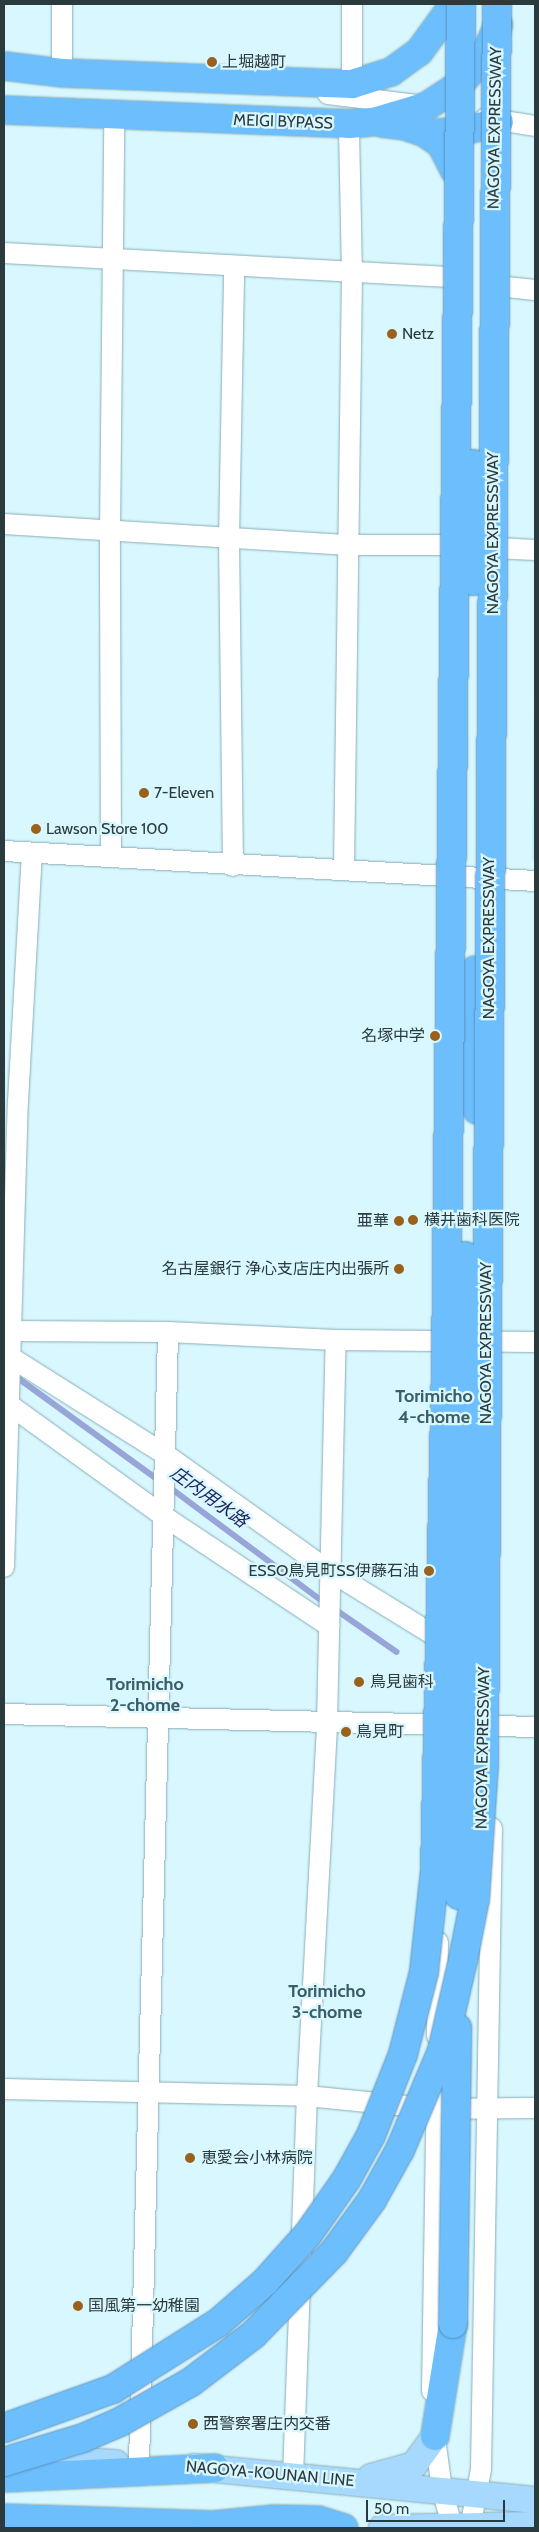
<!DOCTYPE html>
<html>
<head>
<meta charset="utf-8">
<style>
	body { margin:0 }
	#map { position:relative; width:539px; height:2532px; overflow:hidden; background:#d9f7ff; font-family:Cabin,"Noto Sans JP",sans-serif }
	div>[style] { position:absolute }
	.built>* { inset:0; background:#c0f0fc }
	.stream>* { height:5.5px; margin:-2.75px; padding:0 2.75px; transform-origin:2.75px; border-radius:2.75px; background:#98a5d8 }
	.roads { filter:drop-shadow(0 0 1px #89aeb7) drop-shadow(0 0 1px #89aeb7) }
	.minor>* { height:20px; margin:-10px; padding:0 10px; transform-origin:10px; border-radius:10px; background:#fff }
	.major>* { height:26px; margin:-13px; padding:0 13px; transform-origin:13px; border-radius:13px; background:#a7d8fe }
	.highway>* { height:28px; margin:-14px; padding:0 14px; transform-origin:14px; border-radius:14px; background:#6dbefd }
	.bridges { filter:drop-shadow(0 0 1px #5690ba) drop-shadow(0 0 1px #5690ba) }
	.highway-bridge>* { height:28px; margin:-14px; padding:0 14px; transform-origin:14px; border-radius:14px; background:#6dbefd }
	.dots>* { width:14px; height:14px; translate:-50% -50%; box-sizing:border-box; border:2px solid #d9f7ff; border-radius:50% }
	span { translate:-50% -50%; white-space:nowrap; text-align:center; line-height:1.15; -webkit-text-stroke:4.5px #d9f7ff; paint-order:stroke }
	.poi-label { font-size:16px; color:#2b3a3d }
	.left { translate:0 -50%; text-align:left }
	.right { translate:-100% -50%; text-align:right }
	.street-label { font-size:16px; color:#2b3a3d }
	.neighbourhood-label { font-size:18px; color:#3b5e66; font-weight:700 }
	.water-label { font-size:18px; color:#1b225d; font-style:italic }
	.frame { position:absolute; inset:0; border:5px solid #2b3a3d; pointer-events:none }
	.scale { position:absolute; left:366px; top:2500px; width:139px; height:22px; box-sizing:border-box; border:2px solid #2b3a3d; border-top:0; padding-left:6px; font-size:15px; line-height:18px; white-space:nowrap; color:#2b3a3d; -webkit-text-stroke:4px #d9f7ff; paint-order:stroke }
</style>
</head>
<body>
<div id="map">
	<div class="built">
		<i style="clip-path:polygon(535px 604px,535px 862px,532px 859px)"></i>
	</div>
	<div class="stream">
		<i style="left:14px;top:1375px;width:180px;rotate:36deg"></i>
		<i style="left:168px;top:1486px;width:196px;rotate:36.7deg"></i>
		<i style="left:335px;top:1609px;width:75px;rotate:34.7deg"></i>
	</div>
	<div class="roads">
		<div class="minor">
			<i style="left:62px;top:4px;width:69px;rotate:90deg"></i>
			<i style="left:352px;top:84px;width:80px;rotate:-90deg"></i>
			<i style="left:328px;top:94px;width:91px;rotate:7deg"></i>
			<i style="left:486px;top:118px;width:50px;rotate:9.3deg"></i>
			<i style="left:4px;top:253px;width:450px;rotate:3.1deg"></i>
			<i style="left:497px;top:286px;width:38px;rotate:6deg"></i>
			<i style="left:4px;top:524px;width:346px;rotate:3.5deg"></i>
			<i style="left:349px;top:545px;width:101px"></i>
			<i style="left:496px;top:548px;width:39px;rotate:3deg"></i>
			<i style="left:4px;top:851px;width:532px;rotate:3.23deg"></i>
			<i style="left:111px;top:857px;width:326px;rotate:-90.2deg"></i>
			<i style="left:110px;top:531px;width:415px;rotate:-89.4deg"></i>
			<i style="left:233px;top:866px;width:328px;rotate:-90.7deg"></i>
			<i style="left:229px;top:538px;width:271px;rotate:-88.9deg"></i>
			<i style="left:344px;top:869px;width:596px;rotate:-89.23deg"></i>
			<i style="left:352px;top:273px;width:149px;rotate:-91.2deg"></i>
			<i style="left:10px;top:1331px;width:158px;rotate:0.4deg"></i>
			<i style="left:168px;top:1332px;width:168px;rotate:2.7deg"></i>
			<i style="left:336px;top:1340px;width:199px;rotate:0.6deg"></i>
			<i style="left:4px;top:1353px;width:191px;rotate:32.2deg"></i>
			<i style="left:166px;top:1455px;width:199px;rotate:35.4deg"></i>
			<i style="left:328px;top:1570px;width:132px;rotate:31.6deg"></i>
			<i style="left:4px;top:1401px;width:195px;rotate:35.8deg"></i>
			<i style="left:162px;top:1515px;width:201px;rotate:33.6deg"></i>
			<i style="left:4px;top:1567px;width:465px;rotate:-88.3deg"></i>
			<i style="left:18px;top:1102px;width:249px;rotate:-86.8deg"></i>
			<i style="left:4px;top:1714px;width:531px;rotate:1.4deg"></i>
			<i style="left:437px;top:2036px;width:94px;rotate:-89.4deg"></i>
			<i style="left:4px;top:2089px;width:303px;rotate:1.3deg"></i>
			<i style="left:307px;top:2096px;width:131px;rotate:5.7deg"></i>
			<i style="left:437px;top:2109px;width:98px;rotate:-0.6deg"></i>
			<i style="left:432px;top:2391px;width:319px;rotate:-89.1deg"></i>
			<i style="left:434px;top:2430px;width:61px;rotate:82.4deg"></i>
			<i style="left:442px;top:2490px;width:40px;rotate:74deg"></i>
			<i style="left:139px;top:2464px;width:1132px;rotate:-88.53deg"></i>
			<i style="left:293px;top:2476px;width:380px;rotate:-87.9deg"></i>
			<i style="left:307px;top:2096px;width:375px;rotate:-86.9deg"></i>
			<i style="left:327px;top:1722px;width:382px;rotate:-88.7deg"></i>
			<i style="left:470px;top:2528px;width:60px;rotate:-79.4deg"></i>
			<i style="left:481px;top:2469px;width:641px;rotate:-89.02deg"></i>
		</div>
		<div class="major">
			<i style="left:25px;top:2457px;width:91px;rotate:3.8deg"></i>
			<i style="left:193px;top:2467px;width:344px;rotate:5.5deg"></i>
			<i style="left:371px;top:2477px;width:45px;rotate:-15.6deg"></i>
			<i style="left:414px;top:2465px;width:36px;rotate:-54deg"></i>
			<i style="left:382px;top:2528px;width:153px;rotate:-1.1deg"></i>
		</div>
		<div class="highway">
			<i style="left:4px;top:66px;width:58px;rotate:6.9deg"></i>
			<i style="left:62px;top:73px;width:290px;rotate:2.2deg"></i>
			<i style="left:352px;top:84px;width:41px;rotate:-17.1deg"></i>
			<i style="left:391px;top:72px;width:34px;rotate:-36deg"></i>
			<i style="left:419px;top:52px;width:59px;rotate:-53.9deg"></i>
			<i style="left:4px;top:110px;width:345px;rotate:2.3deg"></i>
			<i style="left:349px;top:124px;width:25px;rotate:-5deg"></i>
			<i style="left:374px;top:122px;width:55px;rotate:-16.8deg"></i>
			<i style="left:427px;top:106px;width:37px;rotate:-33deg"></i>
			<i style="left:458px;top:86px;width:39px;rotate:-48deg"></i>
			<i style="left:484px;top:57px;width:35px;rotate:-66deg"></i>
			<i style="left:382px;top:123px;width:23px;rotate:7deg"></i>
			<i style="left:405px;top:126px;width:21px;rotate:19deg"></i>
			<i style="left:425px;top:133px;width:19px;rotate:35deg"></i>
			<i style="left:441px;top:144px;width:29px;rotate:63deg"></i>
			<i style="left:437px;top:133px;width:22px;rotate:-3deg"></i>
			<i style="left:459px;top:132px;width:41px;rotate:-14deg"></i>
			<i style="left:475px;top:970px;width:140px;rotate:89.2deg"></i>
			<i style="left:435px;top:2436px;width:113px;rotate:-80.9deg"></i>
			<i style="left:4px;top:2478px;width:211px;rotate:-2.7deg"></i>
			<i style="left:4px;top:2518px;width:209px;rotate:1.9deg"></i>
			<i style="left:213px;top:2525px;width:62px;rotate:-5.5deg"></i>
			<i style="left:275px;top:2519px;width:43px;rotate:1.3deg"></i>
			<i style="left:318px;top:2520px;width:27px;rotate:17deg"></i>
		</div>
	</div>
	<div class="bridges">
		<div class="highway-bridge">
			<i style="left:473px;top:464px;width:117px;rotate:90deg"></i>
			<i style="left:459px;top:1895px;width:639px;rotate:-89.46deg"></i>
			<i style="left:453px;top:2324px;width:296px;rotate:-89.2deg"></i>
			<i style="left:4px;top:2428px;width:116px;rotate:-19.7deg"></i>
			<i style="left:113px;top:2389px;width:124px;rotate:-32.2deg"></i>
			<i style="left:218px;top:2323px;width:62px;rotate:-41.1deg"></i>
			<i style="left:265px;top:2282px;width:64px;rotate:-48.1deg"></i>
			<i style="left:308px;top:2234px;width:66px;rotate:-54.9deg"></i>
			<i style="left:346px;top:2180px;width:51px;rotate:-60.9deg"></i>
			<i style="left:371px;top:2135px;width:87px;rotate:-68.4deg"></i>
			<i style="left:403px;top:2054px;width:85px;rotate:-75.6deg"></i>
			<i style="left:424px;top:1972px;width:102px;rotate:-83.8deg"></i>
			<i style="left:435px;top:1871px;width:509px;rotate:-88.76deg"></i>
			<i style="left:446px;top:1362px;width:1358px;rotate:-89.37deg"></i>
			<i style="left:4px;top:2462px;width:83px;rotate:-16.9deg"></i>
			<i style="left:83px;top:2438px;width:40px;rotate:-23.4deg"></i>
			<i style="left:120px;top:2422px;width:81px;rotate:-29.4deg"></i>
			<i style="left:191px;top:2382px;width:78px;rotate:-37.2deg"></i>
			<i style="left:253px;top:2335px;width:116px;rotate:-45.7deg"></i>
			<i style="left:334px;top:2252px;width:64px;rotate:-53.8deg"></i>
			<i style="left:372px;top:2200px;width:57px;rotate:-60.8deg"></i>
			<i style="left:400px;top:2150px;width:108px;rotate:-67deg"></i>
			<i style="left:442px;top:2051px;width:93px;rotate:-77deg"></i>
			<i style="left:463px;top:1960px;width:62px;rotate:-78.9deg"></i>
			<i style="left:475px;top:1899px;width:137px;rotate:-86.2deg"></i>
			<i style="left:484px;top:1762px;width:1758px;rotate:-89.58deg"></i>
		</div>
	</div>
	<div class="dots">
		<i style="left:212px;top:62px;background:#99611c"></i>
		<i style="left:392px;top:334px;background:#99611c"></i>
		<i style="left:144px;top:793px;background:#99611c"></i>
		<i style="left:36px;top:829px;background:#99611c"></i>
		<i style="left:435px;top:1036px;background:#99611c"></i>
		<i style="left:413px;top:1220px;background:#99611c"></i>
		<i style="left:399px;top:1221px;background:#99611c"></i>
		<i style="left:399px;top:1269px;background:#99611c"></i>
		<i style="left:429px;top:1571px;background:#99611c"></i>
		<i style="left:359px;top:1682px;background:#99611c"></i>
		<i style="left:346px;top:1732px;background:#99611c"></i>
		<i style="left:190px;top:2158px;background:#99611c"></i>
		<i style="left:78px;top:2306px;background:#99611c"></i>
		<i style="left:193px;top:2424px;background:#99611c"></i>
	</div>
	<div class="poi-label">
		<span class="left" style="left:222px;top:62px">上堀越町</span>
		<span class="left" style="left:402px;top:334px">Netz</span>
		<span class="left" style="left:154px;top:793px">7-Eleven</span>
		<span class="left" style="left:46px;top:829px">Lawson Store 100</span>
		<span class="right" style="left:425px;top:1036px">名塚中学</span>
		<span class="left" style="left:424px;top:1220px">横井歯科医院</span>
		<span class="right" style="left:389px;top:1221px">亜華</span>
		<span class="right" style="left:389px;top:1269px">名古屋銀行 浄心支店庄内出張所</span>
		<span class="right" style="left:419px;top:1571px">ESSO鳥見町SS伊藤石油</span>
		<span class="left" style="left:370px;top:1682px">鳥見歯科</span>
		<span class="left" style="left:356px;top:1732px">鳥見町</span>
		<span class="left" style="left:201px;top:2158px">恵愛会小林病院</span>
		<span class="left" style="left:88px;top:2306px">国風第一幼稚園</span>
		<span class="left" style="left:203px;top:2424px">西警察署庄内交番</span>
	</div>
	<div class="street-label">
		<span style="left:283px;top:122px;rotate:2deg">MEIGI BYPASS</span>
		<span style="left:495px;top:128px;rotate:-89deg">NAGOYA EXPRESSWAY</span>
		<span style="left:493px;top:533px;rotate:-90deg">NAGOYA EXPRESSWAY</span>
		<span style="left:489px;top:938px;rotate:-90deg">NAGOYA EXPRESSWAY</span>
		<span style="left:486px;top:1343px;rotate:-90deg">NAGOYA EXPRESSWAY</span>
		<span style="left:483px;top:1748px;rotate:-89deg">NAGOYA EXPRESSWAY</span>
		<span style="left:270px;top:2474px;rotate:5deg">NAGOYA-KOUNAN LINE</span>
	</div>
	<div class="neighbourhood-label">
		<span style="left:434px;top:1407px">Torimicho<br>4-chome</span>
		<span style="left:145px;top:1695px">Torimicho<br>2-chome</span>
		<span style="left:327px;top:2002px">Torimicho<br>3-chome</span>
	</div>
	<div class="water-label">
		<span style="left:209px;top:1497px;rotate:36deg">庄内用水路</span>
	</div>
	<div class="frame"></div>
	<div class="scale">50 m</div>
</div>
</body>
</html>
